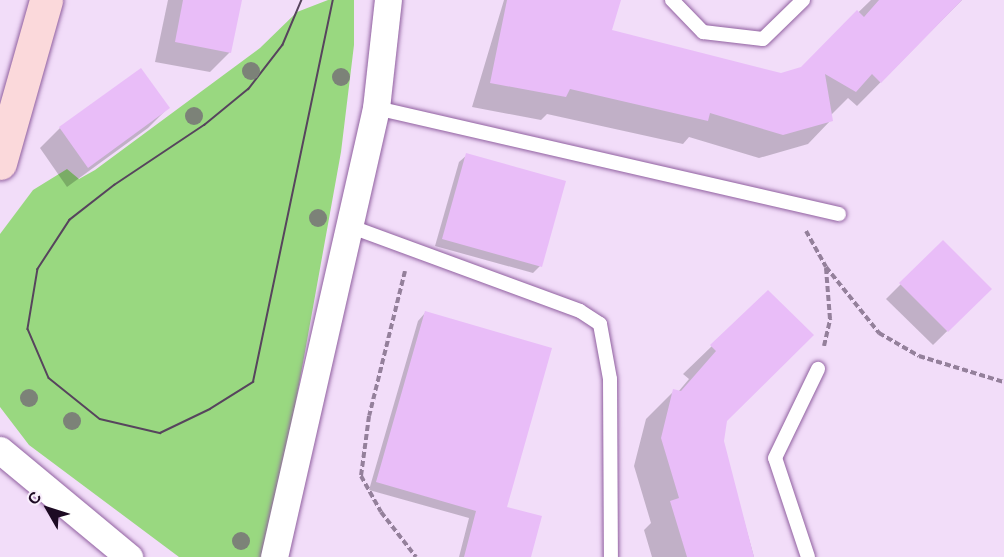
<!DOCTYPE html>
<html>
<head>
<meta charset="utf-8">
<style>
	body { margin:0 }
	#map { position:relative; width:1004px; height:557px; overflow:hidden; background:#f2ddf9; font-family:Barlow,sans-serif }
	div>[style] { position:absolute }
	.green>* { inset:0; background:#99d880 }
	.shadow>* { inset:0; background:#0003 }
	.building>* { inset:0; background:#e9bdf8 }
	.path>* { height:4px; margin-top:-2px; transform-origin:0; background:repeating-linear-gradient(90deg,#94809b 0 6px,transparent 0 9px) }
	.roads { filter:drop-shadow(0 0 2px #9060a0) drop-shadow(0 0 2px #9060a0) }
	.service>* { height:14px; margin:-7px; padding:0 7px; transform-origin:7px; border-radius:7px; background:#fff }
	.minor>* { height:27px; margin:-13.5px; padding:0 13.5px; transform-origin:13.5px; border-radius:13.5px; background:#fff }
	.secondary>* { height:33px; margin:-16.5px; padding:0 16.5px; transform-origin:16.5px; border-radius:16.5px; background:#fbd9db }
	.tram>* { height:1.5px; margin:-0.75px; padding:0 0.75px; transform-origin:0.75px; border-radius:0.75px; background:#57445d }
	.trees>* { width:18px; height:18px; margin:-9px; border-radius:50%; background:#7c8278 }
	span { translate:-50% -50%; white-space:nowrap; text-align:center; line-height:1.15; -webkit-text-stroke:6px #f9eefc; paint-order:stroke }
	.north { position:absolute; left:18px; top:479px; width:60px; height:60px; -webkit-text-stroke:4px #f9eefc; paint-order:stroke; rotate:309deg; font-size:16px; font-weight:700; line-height:24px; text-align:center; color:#1d0a23 }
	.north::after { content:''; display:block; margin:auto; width:21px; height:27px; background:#1d0a23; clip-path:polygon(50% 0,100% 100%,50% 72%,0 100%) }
</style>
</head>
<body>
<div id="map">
	<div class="green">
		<i style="clip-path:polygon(328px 0,354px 0,354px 45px,341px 152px,268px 557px,179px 557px,29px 445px,0 407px,0 234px,33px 190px,67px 169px,79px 179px,95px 170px,260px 48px,297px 12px)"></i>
	</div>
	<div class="shadow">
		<i style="clip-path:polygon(168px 0,240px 0,230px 52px,210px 72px,155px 62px)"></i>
		<i style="clip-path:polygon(504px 0,620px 0,610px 31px,781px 75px,801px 68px,871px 0,962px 0,857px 106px,848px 98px,830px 116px,831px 120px,808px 144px,759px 158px,689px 137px,683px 144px,547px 114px,541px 120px,472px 107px)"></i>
		<i style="clip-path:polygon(141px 70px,168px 108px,148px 128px,67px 187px,40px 148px,60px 128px)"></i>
		<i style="clip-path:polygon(467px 155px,540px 266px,533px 273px,435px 246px,459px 162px)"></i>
		<i style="clip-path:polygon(943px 242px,990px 289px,933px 345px,886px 299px)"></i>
		<i style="clip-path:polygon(768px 292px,725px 420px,722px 441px,754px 557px,652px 557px,644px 530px,651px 523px,634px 466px,646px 419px,674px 391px,678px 392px,689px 379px,683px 374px)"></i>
		<i style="clip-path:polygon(425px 313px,505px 508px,530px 557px,459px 557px,469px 518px,369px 490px,418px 321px)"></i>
	</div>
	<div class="building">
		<i style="clip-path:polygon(183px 0,242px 0,231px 53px,175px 42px)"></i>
		<i style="clip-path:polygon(507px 0,621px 0,612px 30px,781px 73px,801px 67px,857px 10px,864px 17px,879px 0,962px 0,881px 83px,872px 74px,856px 92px,825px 74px,833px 121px,783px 135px,710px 113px,708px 121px,570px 89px,566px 97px,490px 83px)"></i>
		<i style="clip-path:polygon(141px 68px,170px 108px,88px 168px,59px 127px)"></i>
		<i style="clip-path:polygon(466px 153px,566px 181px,542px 267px,442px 239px)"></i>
		<i style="clip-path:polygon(943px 240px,992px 289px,948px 332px,899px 283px)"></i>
		<i style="clip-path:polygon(768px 290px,814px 335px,727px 421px,724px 441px,754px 557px,687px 557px,670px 501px,679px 498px,661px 438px,673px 389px,681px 391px,716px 351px,710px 345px)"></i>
		<i style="clip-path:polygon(425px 311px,552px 348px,507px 507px,542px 516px,531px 557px,464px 557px,476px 511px,376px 482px)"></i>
	</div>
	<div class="path">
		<i style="left:806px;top:231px;width:41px;rotate:60.9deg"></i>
		<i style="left:826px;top:267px;width:85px;rotate:51.2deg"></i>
		<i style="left:879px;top:333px;width:46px;rotate:29.9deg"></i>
		<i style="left:919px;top:356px;width:89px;rotate:17deg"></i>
		<i style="left:405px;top:271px;width:149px;rotate:103.9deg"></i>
		<i style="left:369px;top:416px;width:61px;rotate:97.6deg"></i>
		<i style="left:361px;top:476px;width:41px;rotate:60.9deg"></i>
		<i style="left:381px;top:512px;width:57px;rotate:52.1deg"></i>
		<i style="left:824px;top:346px;width:28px;rotate:-77deg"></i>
		<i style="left:830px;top:319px;width:51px;rotate:-94.5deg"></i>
	</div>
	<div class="roads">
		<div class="service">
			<i style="left:672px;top:0;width:45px;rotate:45.9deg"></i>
			<i style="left:703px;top:32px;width:60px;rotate:6.7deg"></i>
			<i style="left:763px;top:39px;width:56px;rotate:-44.3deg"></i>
			<i style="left:376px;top:108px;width:475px;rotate:12.9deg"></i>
			<i style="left:349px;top:226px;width:246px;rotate:20.2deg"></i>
			<i style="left:580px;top:311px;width:24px;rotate:33deg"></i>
			<i style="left:600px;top:324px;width:56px;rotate:79.7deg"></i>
			<i style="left:610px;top:379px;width:178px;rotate:89.7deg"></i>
			<i style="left:808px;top:557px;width:104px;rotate:-108.4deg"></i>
			<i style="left:775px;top:458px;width:99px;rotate:-64.2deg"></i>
		</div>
		<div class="minor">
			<i style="left:0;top:450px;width:168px;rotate:39.7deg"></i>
			<i style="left:274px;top:557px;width:460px;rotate:-77.2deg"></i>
			<i style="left:376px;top:108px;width:109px;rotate:-83.7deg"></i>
		</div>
		<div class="secondary">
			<i style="left:0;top:163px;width:169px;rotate:-74.2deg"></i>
		</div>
	</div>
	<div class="tram">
		<i style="left:302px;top:0;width:49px;rotate:112.9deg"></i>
		<i style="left:283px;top:45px;width:56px;rotate:127.7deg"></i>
		<i style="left:249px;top:89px;width:57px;rotate:140.7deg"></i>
		<i style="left:205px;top:125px;width:108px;rotate:146.3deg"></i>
		<i style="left:115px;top:185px;width:57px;rotate:142.1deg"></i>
		<i style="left:70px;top:220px;width:59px;rotate:123.1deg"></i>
		<i style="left:38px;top:269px;width:61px;rotate:99.5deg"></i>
		<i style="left:28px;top:329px;width:53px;rotate:66.8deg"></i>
		<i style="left:49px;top:378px;width:65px;rotate:38.8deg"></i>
		<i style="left:100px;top:419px;width:62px;rotate:13.1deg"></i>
		<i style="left:160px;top:433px;width:55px;rotate:-25.6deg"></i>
		<i style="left:210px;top:409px;width:51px;rotate:-32.1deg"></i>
		<i style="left:253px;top:382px;width:390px;rotate:-78.2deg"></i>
	</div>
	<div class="trees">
		<i style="left:251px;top:71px"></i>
		<i style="left:341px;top:77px"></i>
		<i style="left:194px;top:116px"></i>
		<i style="left:318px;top:218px"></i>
		<i style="left:29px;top:398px"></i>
		<i style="left:72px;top:421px"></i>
		<i style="left:241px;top:541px"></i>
	</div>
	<div class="north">С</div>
</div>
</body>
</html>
